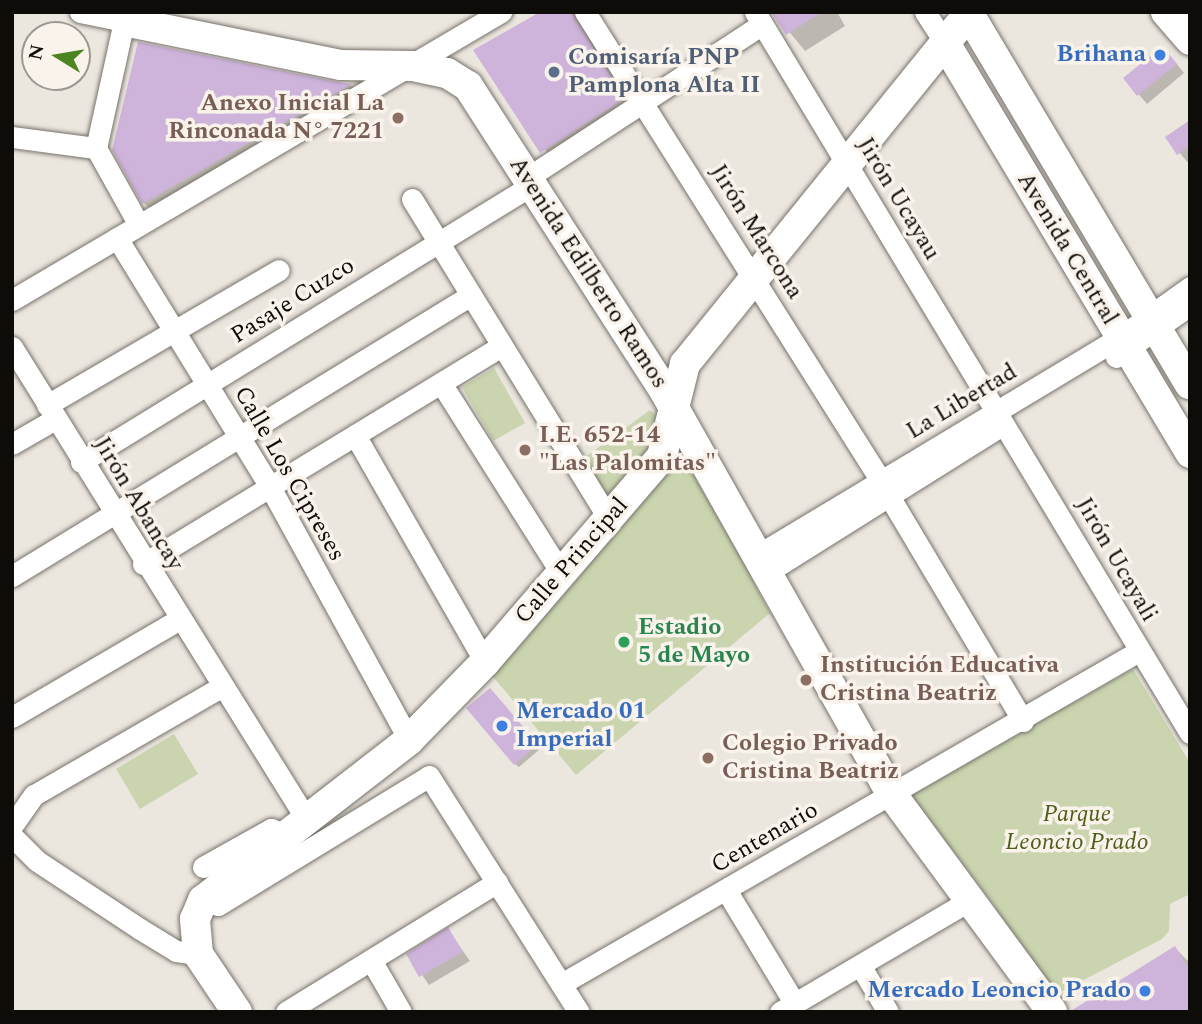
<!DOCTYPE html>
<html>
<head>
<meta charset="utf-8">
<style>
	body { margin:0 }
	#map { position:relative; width:1202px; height:1024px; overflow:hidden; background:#ebe6de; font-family:Spectral,serif }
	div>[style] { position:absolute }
	.green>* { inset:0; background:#cad4af }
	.shadow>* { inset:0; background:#0003 }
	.building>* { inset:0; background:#ceb3db }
	.roads { filter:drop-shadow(0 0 2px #77736b) drop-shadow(0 0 2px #77736b) }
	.street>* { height:21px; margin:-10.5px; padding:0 10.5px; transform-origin:10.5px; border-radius:10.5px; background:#fff }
	.secondary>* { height:30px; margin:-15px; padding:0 15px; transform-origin:15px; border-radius:15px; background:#fff }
	.dots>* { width:19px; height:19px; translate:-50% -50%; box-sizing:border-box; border:4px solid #f9f3eb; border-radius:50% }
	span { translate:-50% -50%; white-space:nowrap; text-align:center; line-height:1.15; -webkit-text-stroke:7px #f9f3eb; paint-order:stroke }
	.shop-label { font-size:24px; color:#366cbe; font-weight:700 }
	.right { translate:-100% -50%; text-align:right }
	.left { translate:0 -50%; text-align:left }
	.service-label { font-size:24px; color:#4e5e75; font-weight:700 }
	.education-label { font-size:24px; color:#785e54; font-weight:700 }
	.street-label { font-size:24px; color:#0d0c09 }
	.leisure-label { font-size:24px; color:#27864d; font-weight:700 }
	.park-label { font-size:24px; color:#505e1b; font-style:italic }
	.frame { position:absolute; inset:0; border:14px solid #0d0c09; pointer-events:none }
	.north { position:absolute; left:21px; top:21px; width:70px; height:70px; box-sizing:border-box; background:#f9f3eb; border:2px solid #9b9791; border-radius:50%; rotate:281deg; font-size:19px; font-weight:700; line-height:28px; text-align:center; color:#0d0c09 }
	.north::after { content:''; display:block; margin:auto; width:24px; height:32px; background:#4b8420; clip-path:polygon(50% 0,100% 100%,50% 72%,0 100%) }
</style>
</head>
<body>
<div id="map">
	<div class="green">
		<i style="clip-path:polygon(494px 368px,525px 423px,493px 441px,462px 387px)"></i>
		<i style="clip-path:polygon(650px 410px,662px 420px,664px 435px,605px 501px,580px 461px)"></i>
		<i style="clip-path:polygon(673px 454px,691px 462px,770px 613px,576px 775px,489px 672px)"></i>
		<i style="clip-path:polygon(1133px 669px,1190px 763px,1190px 894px,1170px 904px,1169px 931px,1162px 939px,1051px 997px,994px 905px,910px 794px)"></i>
		<i style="clip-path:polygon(174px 734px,198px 774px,140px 809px,116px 769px)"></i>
	</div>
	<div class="shadow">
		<i style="clip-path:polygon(544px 12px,583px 12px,640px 117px,559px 169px,476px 51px)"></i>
		<i style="clip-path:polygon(773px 12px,837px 12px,845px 26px,805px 51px)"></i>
		<i style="clip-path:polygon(139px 44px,352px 86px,368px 103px,161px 220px,144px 203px)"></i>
		<i style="clip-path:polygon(1171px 57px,1184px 73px,1147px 104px,1125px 78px)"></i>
		<i style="clip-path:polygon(1190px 122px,1190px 165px,1167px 138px)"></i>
		<i style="clip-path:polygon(493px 694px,540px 749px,519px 767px,515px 764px)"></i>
		<i style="clip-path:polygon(448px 930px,470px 961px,429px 985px,408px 954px)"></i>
		<i style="clip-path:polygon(1175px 948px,1190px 963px,1190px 1012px,1071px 1012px)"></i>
	</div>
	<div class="building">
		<i style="clip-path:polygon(540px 12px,572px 12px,624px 99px,540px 153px,473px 50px)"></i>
		<i style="clip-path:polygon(771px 12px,822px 12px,786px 35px)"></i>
		<i style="clip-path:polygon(138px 42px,338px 82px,352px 84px,142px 204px,112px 150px)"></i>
		<i style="clip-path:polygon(1163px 46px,1177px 64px,1137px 96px,1123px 78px)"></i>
		<i style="clip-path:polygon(1190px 120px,1190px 146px,1177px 155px,1165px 137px)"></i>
		<i style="clip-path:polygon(490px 688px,538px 744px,514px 765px,466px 708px)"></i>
		<i style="clip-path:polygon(448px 927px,463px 952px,419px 977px,406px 954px)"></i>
		<i style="clip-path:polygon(1175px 946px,1190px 970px,1190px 1012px,1069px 1012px)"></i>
	</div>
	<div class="roads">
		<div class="street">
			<i style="left:80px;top:12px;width:45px;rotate:11.6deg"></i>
			<i style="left:124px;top:21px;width:130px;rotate:102.4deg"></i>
			<i style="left:96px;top:148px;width:88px;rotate:60.8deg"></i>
			<i style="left:585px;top:12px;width:555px;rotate:57.74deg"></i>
			<i style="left:755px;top:12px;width:842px;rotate:58.9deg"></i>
			<i style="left:925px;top:12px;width:37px;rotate:57deg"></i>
			<i style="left:12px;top:137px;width:85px;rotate:7.5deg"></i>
			<i style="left:527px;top:178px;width:281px;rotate:-33.2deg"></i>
			<i style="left:412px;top:199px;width:374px;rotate:58.4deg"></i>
			<i style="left:117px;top:238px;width:292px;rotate:58.4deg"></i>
			<i style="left:270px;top:487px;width:289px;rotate:61.2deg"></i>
			<i style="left:12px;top:300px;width:568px;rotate:-30.5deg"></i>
			<i style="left:12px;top:347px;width:557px;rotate:58.05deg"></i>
			<i style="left:1116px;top:357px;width:90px;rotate:-35.1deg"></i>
			<i style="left:441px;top:383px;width:225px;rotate:57.7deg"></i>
			<i style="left:47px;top:405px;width:268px;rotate:-30.2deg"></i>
			<i style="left:355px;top:435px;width:262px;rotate:60.2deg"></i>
			<i style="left:12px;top:444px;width:50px;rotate:-30.2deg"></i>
			<i style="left:81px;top:462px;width:529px;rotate:-31.56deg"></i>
			<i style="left:889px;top:496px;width:262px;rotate:59.2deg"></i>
			<i style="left:756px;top:556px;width:425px;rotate:-31deg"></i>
			<i style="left:1120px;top:337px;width:86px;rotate:-35.5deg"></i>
			<i style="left:143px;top:564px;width:420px;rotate:-31.3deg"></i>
			<i style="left:766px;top:573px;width:271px;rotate:-32.1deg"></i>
			<i style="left:12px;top:576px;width:538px;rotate:-31.47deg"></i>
			<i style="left:12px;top:717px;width:192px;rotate:-30.3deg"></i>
			<i style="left:12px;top:826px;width:38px;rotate:-55deg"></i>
			<i style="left:34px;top:795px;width:216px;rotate:-30deg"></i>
			<i style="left:12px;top:836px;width:35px;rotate:45deg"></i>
			<i style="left:37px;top:861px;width:123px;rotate:33.4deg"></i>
			<i style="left:140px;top:929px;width:42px;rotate:31.4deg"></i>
			<i style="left:176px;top:951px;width:22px;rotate:8deg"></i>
			<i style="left:203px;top:867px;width:78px;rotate:-29.2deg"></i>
			<i style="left:271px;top:829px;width:17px;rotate:21deg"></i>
			<i style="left:726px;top:890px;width:133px;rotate:58.8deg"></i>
			<i style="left:207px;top:902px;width:11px;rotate:15deg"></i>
			<i style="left:218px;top:905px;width:247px;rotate:-31.4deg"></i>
			<i style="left:429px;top:776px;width:280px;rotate:57.6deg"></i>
			<i style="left:371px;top:960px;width:60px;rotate:60deg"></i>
			<i style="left:861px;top:967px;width:52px;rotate:59deg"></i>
			<i style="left:561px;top:984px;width:667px;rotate:-29.95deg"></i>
			<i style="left:286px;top:1012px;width:248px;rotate:-31.6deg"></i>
			<i style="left:780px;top:1012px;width:221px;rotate:-30.5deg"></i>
		</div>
		<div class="secondary">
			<i style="left:126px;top:12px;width:9px;rotate:103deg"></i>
			<i style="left:124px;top:21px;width:221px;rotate:11.5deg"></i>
			<i style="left:341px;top:65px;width:72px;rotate:0.8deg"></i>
			<i style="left:413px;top:66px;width:35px;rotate:12deg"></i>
			<i style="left:447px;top:73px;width:25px;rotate:32deg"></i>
			<i style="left:468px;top:86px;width:364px;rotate:57.2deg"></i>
			<i style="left:665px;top:392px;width:464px;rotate:60.6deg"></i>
			<i style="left:893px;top:796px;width:268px;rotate:53.6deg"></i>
			<i style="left:1166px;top:12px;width:37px;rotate:49deg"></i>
			<i style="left:969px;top:14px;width:431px;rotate:59.2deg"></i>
			<i style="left:945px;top:43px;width:478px;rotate:59.1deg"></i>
			<i style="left:237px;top:1012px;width:70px;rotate:-123.9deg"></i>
			<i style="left:198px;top:954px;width:35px;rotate:-95deg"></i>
			<i style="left:195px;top:919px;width:21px;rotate:-67deg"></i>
			<i style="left:203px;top:900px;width:261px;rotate:-37.8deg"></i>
			<i style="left:409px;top:740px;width:109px;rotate:-45.7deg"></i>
			<i style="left:485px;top:662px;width:272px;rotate:-49.3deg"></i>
			<i style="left:662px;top:456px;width:95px;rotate:-76deg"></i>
			<i style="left:685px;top:364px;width:453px;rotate:-51deg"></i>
		</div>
	</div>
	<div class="dots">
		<i style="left:1160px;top:55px;background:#3f7fe0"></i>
		<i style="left:554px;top:72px;background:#5c6f8a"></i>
		<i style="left:398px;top:118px;background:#8d6e63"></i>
		<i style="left:525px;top:450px;background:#8d6e63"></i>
		<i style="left:624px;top:642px;background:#2e9e5b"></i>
		<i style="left:806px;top:680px;background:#8d6e63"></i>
		<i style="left:502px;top:726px;background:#3f7fe0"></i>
		<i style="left:708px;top:758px;background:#8d6e63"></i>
		<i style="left:1145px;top:991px;background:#3f7fe0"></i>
	</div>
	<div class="shop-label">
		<span class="right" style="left:1146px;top:55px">Brihana</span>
		<span class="left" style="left:516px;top:726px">Mercado 01<br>Imperial</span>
		<span class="right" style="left:1131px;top:991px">Mercado Leoncio Prado</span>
	</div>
	<div class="service-label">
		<span class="left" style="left:568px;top:72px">Comisaría PNP<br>Pamplona Alta II</span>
	</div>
	<div class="education-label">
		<span class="right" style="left:384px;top:118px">Anexo Inicial La<br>Rinconada N° 7221</span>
		<span class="left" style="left:539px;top:450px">I.E. 652-14<br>"Las Palomitas"</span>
		<span class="left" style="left:820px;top:680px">Institución Educativa<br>Cristina Beatriz</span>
		<span class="left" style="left:722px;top:758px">Colegio Privado<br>Cristina Beatriz</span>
	</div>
	<div class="street-label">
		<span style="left:898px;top:199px;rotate:59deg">Jirón Ucayau</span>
		<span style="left:756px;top:232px;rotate:58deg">Jirón Marcona</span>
		<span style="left:1067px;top:249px;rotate:59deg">Avenida Central</span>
		<span style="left:588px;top:273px;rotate:57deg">Avenida Edilberto Ramos</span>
		<span style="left:293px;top:301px;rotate:-32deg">Pasaje Cuzco</span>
		<span style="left:962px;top:402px;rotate:-31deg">La Libertad</span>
		<span style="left:289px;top:474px;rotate:60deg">Calle Los Cipreses</span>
		<span style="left:138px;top:504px;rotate:59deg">Jirón Abancay</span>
		<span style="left:1116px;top:560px;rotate:60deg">Jirón Ucayali</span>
		<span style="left:572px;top:561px;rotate:-49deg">Calle Principal</span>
		<span style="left:765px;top:838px;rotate:-30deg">Centenario</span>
	</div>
	<div class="leisure-label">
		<span class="left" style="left:638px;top:642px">Estadio<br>5 de Mayo</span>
	</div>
	<div class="park-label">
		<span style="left:1077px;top:829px">Parque<br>Leoncio Prado</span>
	</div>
	<div class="frame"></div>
	<div class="north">N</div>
</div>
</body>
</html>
